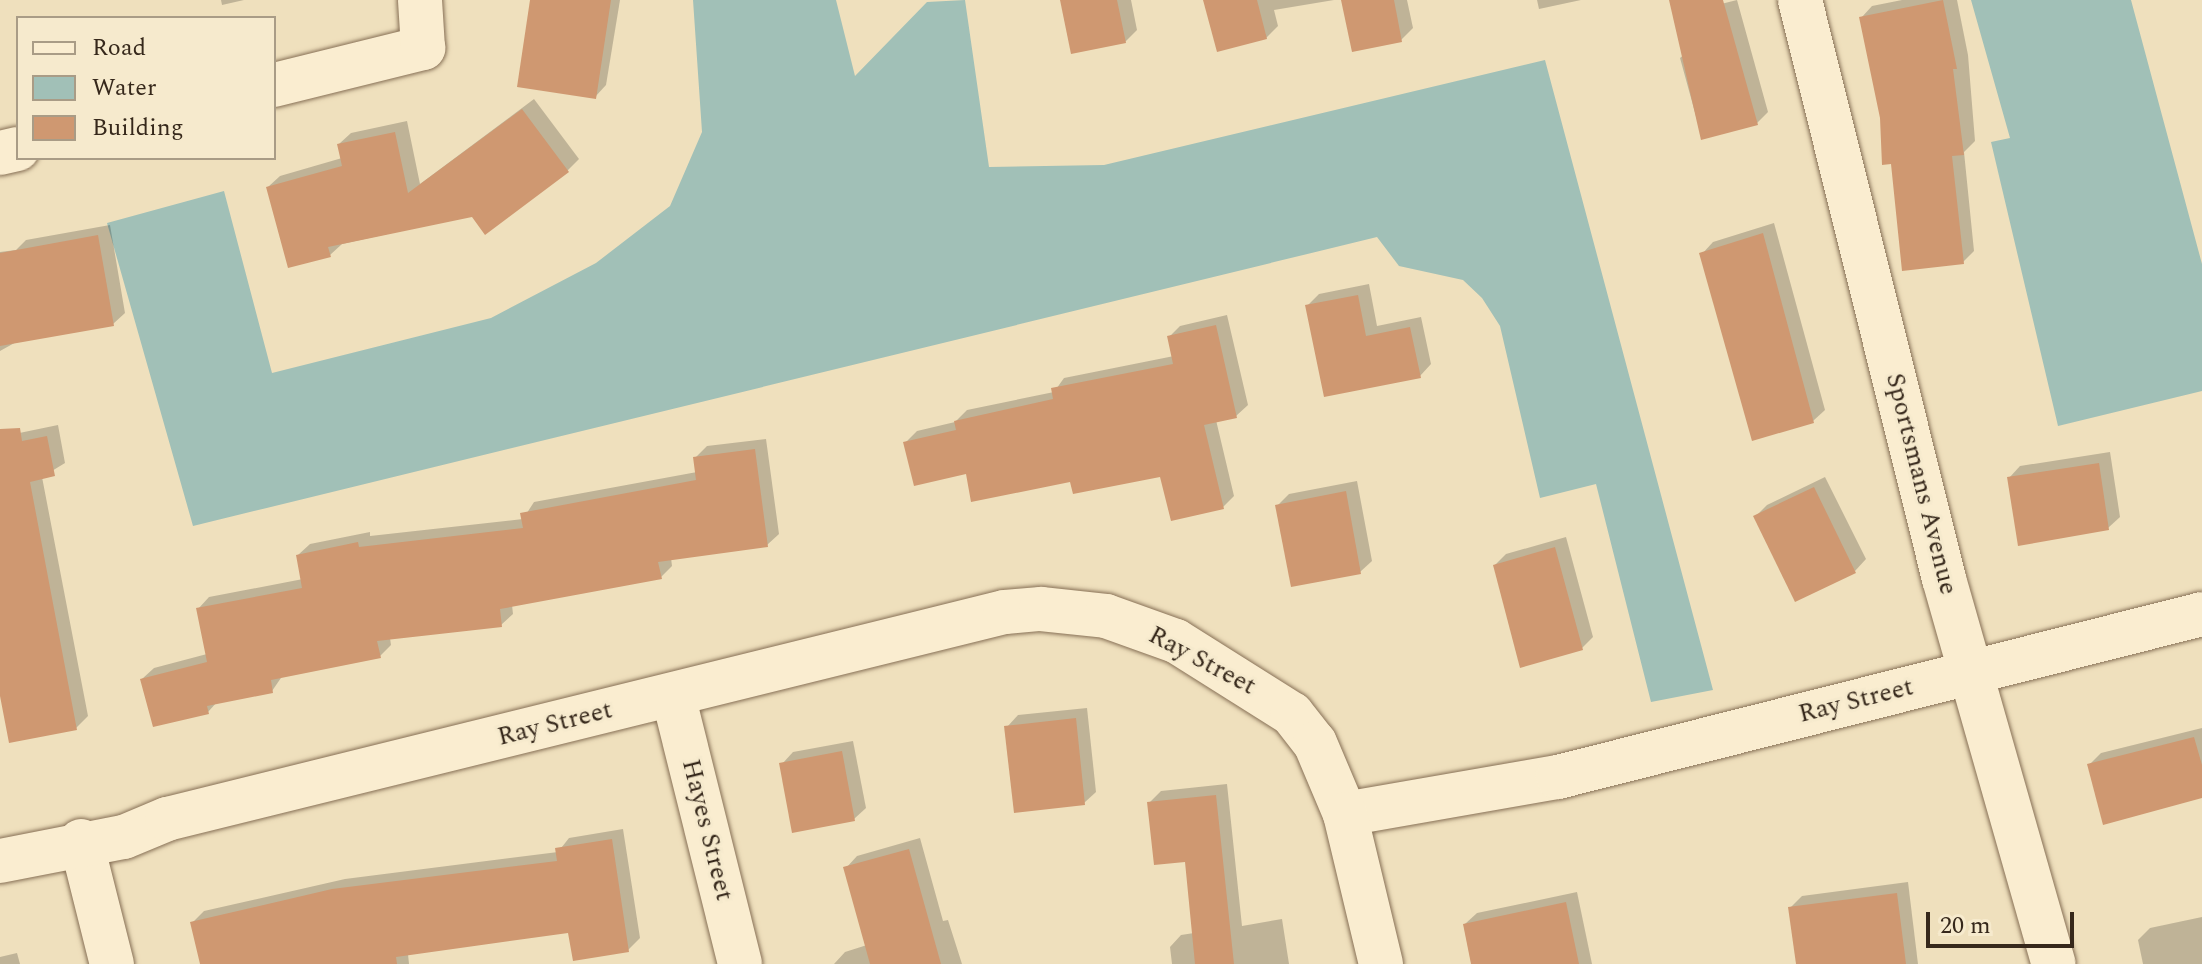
<!DOCTYPE html>
<html>
<head>
<meta charset="utf-8">
<style>
	body { margin:0 }
	#map { position:relative; width:2202px; height:964px; overflow:hidden; background:#efe0bd; font-family:Spectral,serif }
	div>[style] { position:absolute }
	.water>* { inset:0; background:#a1c0b7 }
	.shadow>* { inset:0; background:#0003 }
	.building>* { inset:0; background:#cf9871 }
	.roads { filter:drop-shadow(0 0 2px #877056) drop-shadow(0 0 2px #877056) }
	.minor>* { height:44px; margin:-22px; padding:0 22px; transform-origin:22px; border-radius:22px; background:#faedd0 }
	span { translate:-50% -50%; white-space:nowrap; text-align:center; line-height:1.15; -webkit-text-stroke:6px #f6eacd; paint-order:stroke }
	.street-label { font-size:26px; color:#36281b }
	.legend { position:absolute; left:16px; top:16px; width:260px; height:144px; box-sizing:border-box; background:#f6eacd; border:2px solid #a99c86; margin:0; padding:10px 14px; list-style:none; font-size:24px; color:#36281b }
	.legend li { display:flex; align-items:center; gap:16px; height:40px }
	.legend b { width:40px; border:2px solid #a99c86 }
	.scale { position:absolute; left:1926px; top:912px; width:148px; height:36px; box-sizing:border-box; border:4px solid #36281b; border-top:0; padding-left:10px; font-size:24px; line-height:28px; white-space:nowrap; color:#36281b; -webkit-text-stroke:6px #f6eacd; paint-order:stroke }
</style>
</head>
<body>
<div id="map">
	<div class="water">
		<i style="clip-path:polygon(693px 0,836px 0,855px 76px,927px 2px,965px 0,989px 167px,1104px 165px,1545px 60px,1713px 690px,1651px 702px,1596px 484px,1540px 498px,1500px 326px,1482px 298px,1463px 280px,1399px 266px,1377px 237px,193px 526px,107px 223px,224px 191px,272px 373px,491px 318px,596px 263px,670px 206px,702px 132px)"></i>
		<i style="clip-path:polygon(1971px 0,2131px 0,2202px 264px,2202px 391px,2058px 426px,1991px 142px,2010px 138px)"></i>
	</div>
	<div class="shadow">
		<i style="clip-path:polygon(221px 0,244px 0,222px 5px)"></i>
		<i style="clip-path:polygon(533px 0,620px 0,606px 85px,595px 97px)"></i>
		<i style="clip-path:polygon(1062px 0,1131px 0,1137px 30px,1125px 42px)"></i>
		<i style="clip-path:polygon(1205px 0,1334px 0,1274px 10px,1278px 26px,1266px 38px)"></i>
		<i style="clip-path:polygon(1344px 0,1407px 0,1413px 28px,1401px 40px)"></i>
		<i style="clip-path:polygon(1537px 0,1581px 0,1539px 9px)"></i>
		<i style="clip-path:polygon(1737px 0,1768px 112px,1757px 123px,1702px 138px,1680px 58px,1686px 53px,1689px 12px)"></i>
		<i style="clip-path:polygon(1902px 0,1957px 0,1968px 55px,1975px 141px,1964px 152px,1974px 251px,1963px 262px,1892px 162px,1882px 118px,1861px 18px,1872px 6px)"></i>
		<i style="clip-path:polygon(534px 99px,579px 159px,567px 171px,473px 215px,342px 244px,330px 255px,268px 187px,280px 176px,342px 158px,339px 144px,351px 133px,407px 121px,420px 184px)"></i>
		<i style="clip-path:polygon(1774px 223px,1825px 410px,1813px 421px,1702px 254px,1713px 242px)"></i>
		<i style="clip-path:polygon(110px 225px,125px 313px,113px 324px,18px 341px,0 351px,0 252px,16px 250px,26px 240px)"></i>
		<i style="clip-path:polygon(1369px 284px,1377px 326px,1421px 317px,1431px 364px,1420px 376px,1307px 306px,1319px 294px)"></i>
		<i style="clip-path:polygon(1227px 315px,1248px 405px,1236px 416px,1216px 420px,1234px 496px,1223px 507px,1162px 475px,967px 472px,906px 442px,917px 431px,955px 422px,967px 410px,1054px 392px,1064px 378px,1174px 356px,1169px 337px,1180px 326px)"></i>
		<i style="clip-path:polygon(58px 425px,65px 463px,42px 477px,88px 716px,76px 728px,0 685px,0 437px)"></i>
		<i style="clip-path:polygon(766px 439px,779px 534px,767px 545px,671px 558px,672px 566px,661px 577px,512px 605px,513px 614px,501px 625px,390px 638px,391px 645px,380px 656px,283px 675px,272px 691px,217px 702px,208px 712px,142px 679px,154px 668px,207px 654px,198px 609px,209px 597px,303px 579px,298px 555px,310px 544px,370px 532px,370px 536px,523px 519px,534px 502px,697px 472px,695px 458px,707px 446px)"></i>
		<i style="clip-path:polygon(2110px 452px,2120px 517px,2108px 528px,2009px 478px,2020px 466px)"></i>
		<i style="clip-path:polygon(1825px 477px,1866px 559px,1855px 571px,1755px 517px,1767px 505px)"></i>
		<i style="clip-path:polygon(1357px 481px,1372px 561px,1360px 572px,1277px 506px,1289px 494px)"></i>
		<i style="clip-path:polygon(1566px 537px,1593px 637px,1582px 648px,1495px 565px,1506px 554px)"></i>
		<i style="clip-path:polygon(1087px 708px,1096px 792px,1084px 803px,1007px 727px,1018px 715px)"></i>
		<i style="clip-path:polygon(2202px 728px,2202px 796px,2089px 765px,2101px 753px)"></i>
		<i style="clip-path:polygon(853px 741px,866px 808px,854px 819px,782px 764px,793px 752px)"></i>
		<i style="clip-path:polygon(1227px 784px,1242px 926px,1282px 919px,1289px 964px,1172px 964px,1170px 947px,1181px 935px,1194px 933px,1186px 860px,1149px 803px,1161px 791px)"></i>
		<i style="clip-path:polygon(623px 829px,640px 938px,628px 950px,570px 930px,408px 954px,409px 964px,202px 964px,192px 923px,204px 911px,345px 879px,558px 852px,569px 838px)"></i>
		<i style="clip-path:polygon(920px 838px,943px 921px,948px 920px,962px 964px,834px 964px,845px 952px,867px 945px,846px 868px,857px 856px)"></i>
		<i style="clip-path:polygon(1908px 882px,1918px 964px,1798px 964px,1790px 908px,1802px 896px)"></i>
		<i style="clip-path:polygon(1577px 892px,1592px 964px,1474px 964px,1465px 924px,1477px 913px)"></i>
		<i style="clip-path:polygon(2202px 917px,2202px 964px,2143px 964px,2138px 940px,2150px 928px)"></i>
		<i style="clip-path:polygon(17px 953px,20px 964px,0 964px,0 957px)"></i>
	</div>
	<div class="building">
		<i style="clip-path:polygon(530px 0,611px 0,596px 99px,517px 87px)"></i>
		<i style="clip-path:polygon(1060px 0,1117px 0,1126px 43px,1071px 54px)"></i>
		<i style="clip-path:polygon(1203px 0,1257px 0,1267px 39px,1217px 52px)"></i>
		<i style="clip-path:polygon(1341px 0,1394px 0,1402px 42px,1352px 52px)"></i>
		<i style="clip-path:polygon(1669px 0,1723px 0,1758px 125px,1701px 140px)"></i>
		<i style="clip-path:polygon(1943px 0,1957px 69px,1953px 69px,1964px 155px,1952px 156px,1964px 264px,1902px 271px,1891px 164px,1882px 165px,1880px 118px,1859px 17px)"></i>
		<i style="clip-path:polygon(522px 109px,569px 172px,485px 235px,472px 217px,328px 247px,331px 257px,288px 268px,266px 187px,342px 166px,337px 144px,395px 132px,408px 193px)"></i>
		<i style="clip-path:polygon(1763px 233px,1814px 423px,1752px 441px,1699px 253px)"></i>
		<i style="clip-path:polygon(98px 235px,114px 326px,0 346px,0 253px)"></i>
		<i style="clip-path:polygon(1358px 295px,1366px 336px,1410px 327px,1421px 378px,1324px 397px,1305px 305px)"></i>
		<i style="clip-path:polygon(1216px 325px,1237px 418px,1204px 425px,1224px 509px,1171px 521px,1160px 477px,1073px 494px,1070px 482px,971px 502px,966px 474px,914px 486px,903px 442px,956px 430px,954px 421px,1053px 399px,1051px 388px,1173px 364px,1167px 336px)"></i>
		<i style="clip-path:polygon(20px 428px,22px 441px,47px 436px,55px 476px,30px 482px,77px 730px,9px 743px,0 696px,0 429px)"></i>
		<i style="clip-path:polygon(755px 449px,768px 547px,658px 562px,662px 579px,500px 609px,502px 627px,377px 641px,381px 658px,271px 680px,273px 693px,207px 706px,209px 714px,153px 727px,140px 679px,207px 662px,196px 608px,302px 588px,296px 555px,358px 542px,359px 547px,523px 528px,520px 513px,696px 480px,693px 457px)"></i>
		<i style="clip-path:polygon(2099px 463px,2109px 530px,2018px 546px,2007px 477px)"></i>
		<i style="clip-path:polygon(1814px 487px,1856px 573px,1795px 602px,1753px 516px)"></i>
		<i style="clip-path:polygon(1346px 491px,1361px 574px,1291px 587px,1275px 505px)"></i>
		<i style="clip-path:polygon(1555px 547px,1583px 650px,1520px 668px,1493px 565px)"></i>
		<i style="clip-path:polygon(1076px 718px,1085px 805px,1014px 813px,1004px 726px)"></i>
		<i style="clip-path:polygon(2194px 737px,2202px 765px,2202px 798px,2103px 825px,2087px 764px)"></i>
		<i style="clip-path:polygon(842px 751px,855px 821px,792px 833px,779px 763px)"></i>
		<i style="clip-path:polygon(1216px 795px,1234px 964px,1195px 964px,1185px 862px,1154px 865px,1147px 802px)"></i>
		<i style="clip-path:polygon(612px 839px,629px 952px,573px 961px,568px 933px,396px 957px,397px 964px,200px 964px,190px 922px,332px 889px,557px 861px,555px 848px)"></i>
		<i style="clip-path:polygon(909px 849px,941px 964px,870px 964px,843px 867px)"></i>
		<i style="clip-path:polygon(1897px 893px,1906px 964px,1796px 964px,1788px 907px)"></i>
		<i style="clip-path:polygon(1566px 902px,1579px 964px,1471px 964px,1463px 924px)"></i>
	</div>
	<div class="roads">
		<div class="minor">
			<i style="left:1800px;top:0;width:597px;rotate:76.03deg"></i>
			<i style="left:1944px;top:579px;width:400px;rotate:74.1deg"></i>
			<i style="left:274px;top:85px;width:154px;rotate:-13.9deg"></i>
			<i style="left:423px;top:48px;width:48px;rotate:-93.6deg"></i>
			<i style="left:0;top:153px;width:18px;rotate:-13deg"></i>
			<i style="left:673px;top:695px;width:277px;rotate:76deg"></i>
			<i style="left:1345px;top:814px;width:216px;rotate:-9.9deg"></i>
			<i style="left:1558px;top:777px;width:664px;rotate:-14.2deg"></i>
			<i style="left:81px;top:841px;width:127px;rotate:75.9deg"></i>
			<i style="left:0;top:861px;width:126px;rotate:-11deg"></i>
			<i style="left:124px;top:837px;width:47px;rotate:-22.7deg"></i>
			<i style="left:167px;top:819px;width:863px;rotate:-13.88deg"></i>
			<i style="left:1005px;top:612px;width:36px;rotate:-5deg"></i>
			<i style="left:1041px;top:609px;width:65px;rotate:6.1deg"></i>
			<i style="left:1106px;top:616px;width:74px;rotate:19.7deg"></i>
			<i style="left:1176px;top:641px;width:137px;rotate:32.2deg"></i>
			<i style="left:1292px;top:714px;width:37px;rotate:52deg"></i>
			<i style="left:1315px;top:743px;width:77px;rotate:67.1deg"></i>
			<i style="left:1345px;top:814px;width:154px;rotate:76.5deg"></i>
		</div>
	</div>
	<div class="street-label">
		<span style="left:1921px;top:484px;rotate:76deg">Sportsmans Avenue</span>
		<span style="left:1202px;top:661px;rotate:28deg">Ray Street</span>
		<span style="left:1856px;top:701px;rotate:-14deg">Ray Street</span>
		<span style="left:555px;top:724px;rotate:-14deg">Ray Street</span>
		<span style="left:707px;top:830px;rotate:76deg">Hayes Street</span>
	</div>
	<ul class="legend">
	<li><b style="height:10px;background:#faedd0"></b>Road</li>
	<li><b style="height:22px;background:#a1c0b7"></b>Water</li>
	<li><b style="height:22px;background:#cf9871"></b>Building</li>
	</ul>
	<div class="scale">20 m</div>
</div>
</body>
</html>
